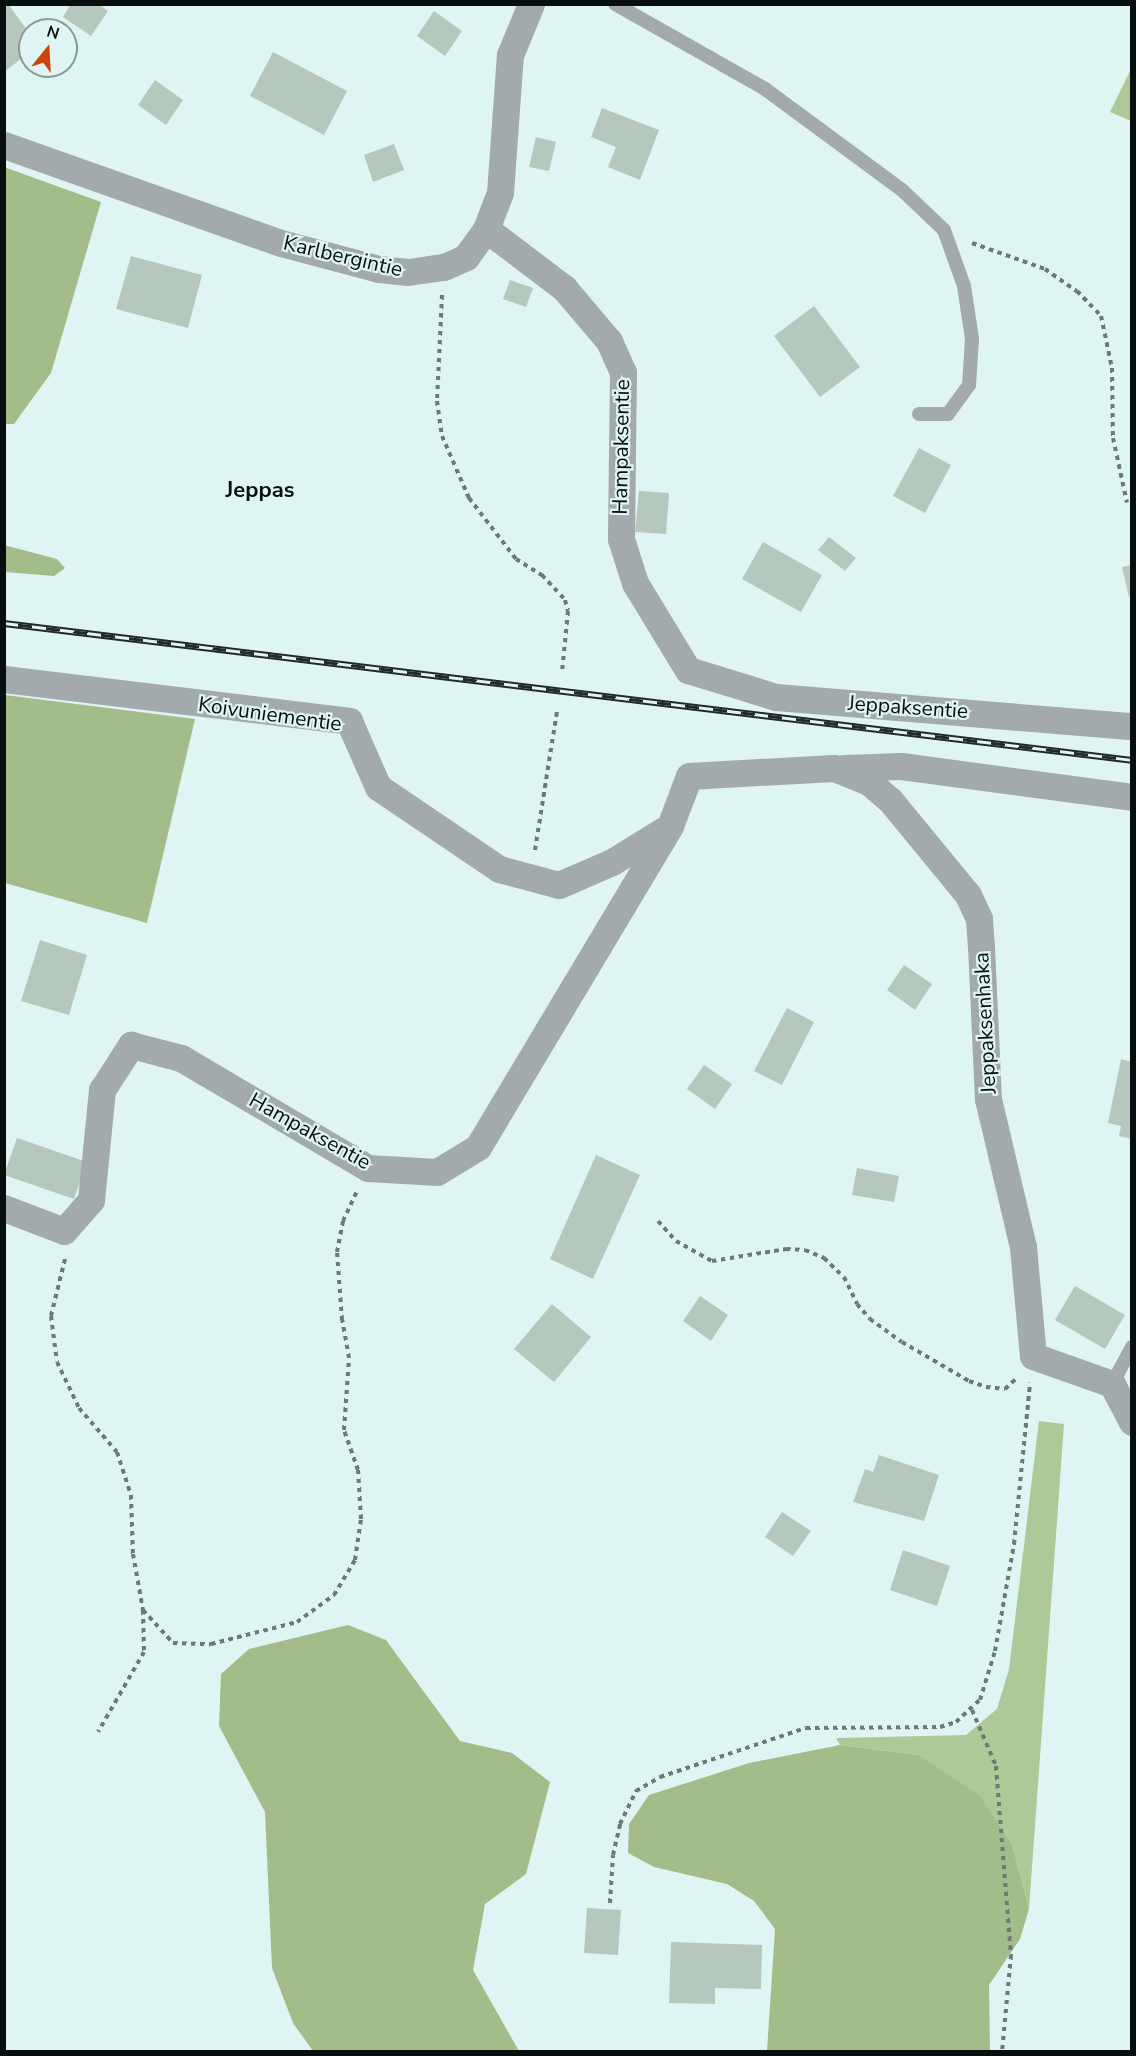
<!DOCTYPE html>
<html>
<head>
<meta charset="utf-8">
<style>
	body { margin:0 }
	#map { position:relative; width:1136px; height:2056px; overflow:hidden; background:#dff5f3; font-family:"Nunito Sans",sans-serif }
	div>[style] { position:absolute }
	.green>* { inset:0; background:#afc897 }
	.forest>* { inset:0; background:#a3bc8a }
	.building>* { inset:0; background:#b6c7bd }
	.path>* { height:4px; margin-top:-2px; transform-origin:0; background:repeating-linear-gradient(90deg,#6b7978 0 4.5px,transparent 0 9px) }
	.service>* { height:14px; margin:-7px; padding:0 7px; transform-origin:7px; border-radius:7px; background:#a2aaad }
	.minor>* { height:27px; margin:-13.5px; padding:0 13.5px; transform-origin:13.5px; border-radius:13.5px; background:#a2aaad }
	.rail>* { height:7px; margin-top:-3.5px; transform-origin:0; background:repeating-linear-gradient(90deg,#dff5f3 0 14px,#202928 0 28px); box-sizing:border-box; border-block:2px solid #202928 }
	span { translate:-50% -50%; white-space:nowrap; text-align:center; line-height:1.15; -webkit-text-stroke:4.5px #dff5f3; paint-order:stroke }
	.street-label { font-size:21px; color:#070f0e }
	.neighbourhood-label { font-size:22px; color:#070f0e; font-weight:700 }
	.frame { position:absolute; inset:0; border:6px solid #070f0e; pointer-events:none }
	.north { position:absolute; left:18px; top:18px; width:60px; height:60px; box-sizing:border-box; background:#dff5f3; border:2px solid #899997; border-radius:50%; rotate:18deg; font-size:16px; font-weight:700; line-height:24px; text-align:center; color:#070f0e }
	.north::after { content:''; display:block; margin:auto; width:21px; height:27px; background:#cb450b; clip-path:polygon(50% 0,100% 100%,50% 72%,0 100%) }
</style>
</head>
<body>
<div id="map">
	<div class="green">
		<i style="clip-path:polygon(1131px 69px,1131px 121px,1110px 112px)"></i>
		<i style="clip-path:polygon(1039px 1421px,1064px 1424px,1029px 1909px,1013px 1847px,918px 1755px,840px 1745px,836px 1738px,966px 1735px,997px 1709px,1009px 1669px)"></i>
	</div>
	<div class="forest">
		<i style="clip-path:polygon(4px 167px,101px 202px,51px 373px,14px 424px,4px 424px)"></i>
		<i style="clip-path:polygon(4px 545px,57px 559px,65px 568px,54px 576px,5px 572px)"></i>
		<i style="clip-path:polygon(5px 695px,195px 719px,147px 923px,5px 883px)"></i>
		<i style="clip-path:polygon(348px 1625px,386px 1640px,460px 1741px,512px 1753px,550px 1782px,526px 1874px,485px 1904px,473px 1970px,519px 2051px,313px 2051px,293px 2023px,272px 1968px,265px 1812px,219px 1726px,221px 1674px,249px 1649px)"></i>
		<i style="clip-path:polygon(840px 1745px,918px 1755px,979px 1795px,1013px 1847px,1029px 1909px,1020px 1939px,989px 1985px,990px 2051px,767px 2051px,775px 1929px,754px 1901px,727px 1884px,654px 1867px,628px 1853px,629px 1824px,649px 1795px,749px 1763px)"></i>
	</div>
	<div class="building">
		<i style="clip-path:polygon(8px 4px,30px 34px,30px 52px,4px 72px,4px 6px)"></i>
		<i style="clip-path:polygon(71px 4px,98px 4px,108px 11px,91px 36px,63px 17px)"></i>
		<i style="clip-path:polygon(434px 11px,462px 31px,445px 56px,417px 36px)"></i>
		<i style="clip-path:polygon(273px 52px,347px 91px,324px 135px,250px 96px)"></i>
		<i style="clip-path:polygon(155px 80px,183px 100px,166px 125px,138px 105px)"></i>
		<i style="clip-path:polygon(602px 108px,659px 130px,640px 180px,608px 167px,616px 147px,591px 137px)"></i>
		<i style="clip-path:polygon(536px 137px,556px 142px,549px 171px,529px 167px)"></i>
		<i style="clip-path:polygon(394px 144px,404px 170px,373px 182px,364px 155px)"></i>
		<i style="clip-path:polygon(131px 256px,202px 275px,188px 328px,116px 309px)"></i>
		<i style="clip-path:polygon(510px 280px,533px 288px,526px 307px,503px 299px)"></i>
		<i style="clip-path:polygon(814px 306px,860px 367px,820px 397px,774px 336px)"></i>
		<i style="clip-path:polygon(919px 448px,951px 465px,925px 513px,893px 496px)"></i>
		<i style="clip-path:polygon(639px 491px,669px 493px,666px 534px,635px 532px)"></i>
		<i style="clip-path:polygon(829px 537px,856px 558px,845px 571px,818px 550px)"></i>
		<i style="clip-path:polygon(763px 542px,822px 575px,801px 612px,742px 579px)"></i>
		<i style="clip-path:polygon(1132px 565px,1132px 597px,1129px 597px,1122px 567px)"></i>
		<i style="clip-path:polygon(40px 940px,87px 955px,69px 1015px,21px 1001px)"></i>
		<i style="clip-path:polygon(904px 965px,932px 984px,915px 1010px,887px 990px)"></i>
		<i style="clip-path:polygon(787px 1008px,814px 1022px,782px 1085px,754px 1071px)"></i>
		<i style="clip-path:polygon(1121px 1059px,1132px 1062px,1132px 1139px,1119px 1136px,1121px 1126px,1108px 1123px)"></i>
		<i style="clip-path:polygon(704px 1065px,732px 1084px,715px 1109px,687px 1089px)"></i>
		<i style="clip-path:polygon(17px 1138px,87px 1162px,74px 1199px,4px 1175px)"></i>
		<i style="clip-path:polygon(596px 1155px,640px 1175px,593px 1279px,550px 1259px)"></i>
		<i style="clip-path:polygon(857px 1168px,899px 1176px,894px 1202px,852px 1195px)"></i>
		<i style="clip-path:polygon(1075px 1286px,1125px 1315px,1105px 1349px,1055px 1320px)"></i>
		<i style="clip-path:polygon(700px 1296px,728px 1315px,711px 1341px,683px 1321px)"></i>
		<i style="clip-path:polygon(552px 1304px,591px 1337px,554px 1382px,514px 1349px)"></i>
		<i style="clip-path:polygon(879px 1455px,939px 1475px,924px 1521px,853px 1502px,865px 1469px,873px 1472px)"></i>
		<i style="clip-path:polygon(782px 1512px,811px 1531px,793px 1556px,765px 1537px)"></i>
		<i style="clip-path:polygon(903px 1550px,950px 1566px,937px 1606px,890px 1590px)"></i>
		<i style="clip-path:polygon(587px 1908px,621px 1910px,618px 1955px,584px 1953px)"></i>
		<i style="clip-path:polygon(671px 1942px,762px 1945px,761px 1989px,715px 1988px,715px 2004px,669px 2003px)"></i>
	</div>
	<div class="path">
		<i style="left:972px;top:243px;width:77px;rotate:19.6deg"></i>
		<i style="left:1045px;top:269px;width:39px;rotate:35deg"></i>
		<i style="left:1077px;top:291px;width:35px;rotate:46deg"></i>
		<i style="left:1101px;top:316px;width:53px;rotate:78.1deg"></i>
		<i style="left:1112px;top:368px;width:70px;rotate:89.2deg"></i>
		<i style="left:1113px;top:438px;width:66px;rotate:77.8deg"></i>
		<i style="left:442px;top:295px;width:106px;rotate:92.7deg"></i>
		<i style="left:437px;top:401px;width:35px;rotate:82deg"></i>
		<i style="left:442px;top:436px;width:68px;rotate:66.5deg"></i>
		<i style="left:469px;top:498px;width:77px;rotate:52.4deg"></i>
		<i style="left:516px;top:559px;width:31px;rotate:32deg"></i>
		<i style="left:542px;top:575px;width:34px;rotate:47deg"></i>
		<i style="left:565px;top:600px;width:11px;rotate:75deg"></i>
		<i style="left:568px;top:611px;width:61px;rotate:95.6deg"></i>
		<i style="left:535px;top:850px;width:141px;rotate:-81deg"></i>
		<i style="left:658px;top:1221px;width:27px;rotate:48deg"></i>
		<i style="left:676px;top:1241px;width:41px;rotate:29.1deg"></i>
		<i style="left:712px;top:1261px;width:75px;rotate:-9.2deg"></i>
		<i style="left:786px;top:1249px;width:19px;rotate:3deg"></i>
		<i style="left:805px;top:1250px;width:21px;rotate:23deg"></i>
		<i style="left:824px;top:1258px;width:28px;rotate:44deg"></i>
		<i style="left:844px;top:1277px;width:30px;rotate:64deg"></i>
		<i style="left:857px;top:1304px;width:20px;rotate:49deg"></i>
		<i style="left:870px;top:1319px;width:39px;rotate:36deg"></i>
		<i style="left:902px;top:1342px;width:78px;rotate:30.2deg"></i>
		<i style="left:969px;top:1381px;width:18px;rotate:19deg"></i>
		<i style="left:986px;top:1387px;width:19px;rotate:6deg"></i>
		<i style="left:1005px;top:1389px;width:16px;rotate:-43deg"></i>
		<i style="left:65px;top:1259px;width:59px;rotate:103.8deg"></i>
		<i style="left:51px;top:1316px;width:46px;rotate:82.6deg"></i>
		<i style="left:57px;top:1362px;width:51px;rotate:64.4deg"></i>
		<i style="left:79px;top:1408px;width:58px;rotate:49.2deg"></i>
		<i style="left:117px;top:1452px;width:45px;rotate:72deg"></i>
		<i style="left:131px;top:1495px;width:59px;rotate:88.1deg"></i>
		<i style="left:133px;top:1554px;width:57px;rotate:79.9deg"></i>
		<i style="left:143px;top:1610px;width:42px;rotate:88.6deg"></i>
		<i style="left:144px;top:1652px;width:92px;rotate:119.9deg"></i>
		<i style="left:143px;top:1610px;width:45px;rotate:47.7deg"></i>
		<i style="left:173px;top:1643px;width:38px;rotate:2deg"></i>
		<i style="left:211px;top:1644px;width:89px;rotate:-14.3deg"></i>
		<i style="left:297px;top:1622px;width:46px;rotate:-36.1deg"></i>
		<i style="left:334px;top:1595px;width:41px;rotate:-59deg"></i>
		<i style="left:355px;top:1560px;width:41px;rotate:-81.7deg"></i>
		<i style="left:361px;top:1519px;width:49px;rotate:-93.5deg"></i>
		<i style="left:358px;top:1470px;width:42px;rotate:-109.3deg"></i>
		<i style="left:344px;top:1430px;width:72px;rotate:-86deg"></i>
		<i style="left:349px;top:1358px;width:39px;rotate:-100deg"></i>
		<i style="left:342px;top:1320px;width:68px;rotate:-94.2deg"></i>
		<i style="left:337px;top:1252px;width:32px;rotate:-79deg"></i>
		<i style="left:343px;top:1221px;width:33px;rotate:-65deg"></i>
		<i style="left:972px;top:1710px;width:61px;rotate:66.8deg"></i>
		<i style="left:996px;top:1766px;width:190px;rotate:85.5deg"></i>
		<i style="left:1011px;top:1955px;width:97px;rotate:95.3deg"></i>
		<i style="left:610px;top:1903px;width:48px;rotate:-86.4deg"></i>
		<i style="left:613px;top:1855px;width:32px;rotate:-77deg"></i>
		<i style="left:620px;top:1824px;width:37px;rotate:-64deg"></i>
		<i style="left:636px;top:1791px;width:28px;rotate:-30deg"></i>
		<i style="left:660px;top:1777px;width:154px;rotate:-18.6deg"></i>
		<i style="left:806px;top:1728px;width:134px;rotate:-0.4deg"></i>
		<i style="left:940px;top:1727px;width:17px;rotate:-17deg"></i>
		<i style="left:956px;top:1722px;width:33px;rotate:-43deg"></i>
		<i style="left:980px;top:1700px;width:51px;rotate:-73deg"></i>
		<i style="left:995px;top:1651px;width:109px;rotate:-79.9deg"></i>
		<i style="left:1014px;top:1544px;width:162px;rotate:-84.3deg"></i>
	</div>
	<div class="service">
		<i style="left:615px;top:4px;width:172px;rotate:29.5deg"></i>
		<i style="left:765px;top:89px;width:170px;rotate:36.4deg"></i>
		<i style="left:902px;top:190px;width:58px;rotate:43.6deg"></i>
		<i style="left:944px;top:230px;width:59px;rotate:70.3deg"></i>
		<i style="left:964px;top:286px;width:54px;rotate:81.4deg"></i>
		<i style="left:972px;top:339px;width:46px;rotate:93.7deg"></i>
		<i style="left:969px;top:385px;width:36px;rotate:126deg"></i>
		<i style="left:948px;top:414px;width:29px;rotate:180deg"></i>
		<i style="left:1112px;top:1384px;width:42px;rotate:-61.6deg"></i>
	</div>
	<div class="minor">
		<i style="left:4px;top:145px;width:294px;rotate:19.5deg"></i>
		<i style="left:281px;top:243px;width:101px;rotate:14.9deg"></i>
		<i style="left:379px;top:269px;width:29px;rotate:6deg"></i>
		<i style="left:408px;top:272px;width:36px;rotate:-8deg"></i>
		<i style="left:444px;top:267px;width:24px;rotate:-24deg"></i>
		<i style="left:466px;top:257px;width:34px;rotate:-54deg"></i>
		<i style="left:486px;top:229px;width:39px;rotate:-69deg"></i>
		<i style="left:500px;top:193px;width:138px;rotate:-85.9deg"></i>
		<i style="left:510px;top:55px;width:55px;rotate:-67.6deg"></i>
		<i style="left:486px;top:229px;width:98px;rotate:37.1deg"></i>
		<i style="left:564px;top:288px;width:70px;rotate:49.7deg"></i>
		<i style="left:609px;top:341px;width:34px;rotate:66deg"></i>
		<i style="left:623px;top:372px;width:167px;rotate:90.7deg"></i>
		<i style="left:621px;top:539px;width:46px;rotate:72.3deg"></i>
		<i style="left:635px;top:583px;width:102px;rotate:58.7deg"></i>
		<i style="left:688px;top:670px;width:92px;rotate:17.1deg"></i>
		<i style="left:776px;top:697px;width:357px;rotate:4.7deg"></i>
		<i style="left:4px;top:679px;width:348px;rotate:6.9deg"></i>
		<i style="left:349px;top:721px;width:72px;rotate:66.3deg"></i>
		<i style="left:378px;top:787px;width:146px;rotate:34.1deg"></i>
		<i style="left:499px;top:869px;width:62px;rotate:14.9deg"></i>
		<i style="left:559px;top:885px;width:58px;rotate:-23.5deg"></i>
		<i style="left:612px;top:862px;width:61px;rotate:-31.6deg"></i>
		<i style="left:844px;top:768px;width:57px;rotate:-2deg"></i>
		<i style="left:901px;top:766px;width:233px;rotate:7.6deg"></i>
		<i style="left:4px;top:1208px;width:64px;rotate:21deg"></i>
		<i style="left:64px;top:1231px;width:41px;rotate:-48.9deg"></i>
		<i style="left:91px;top:1200px;width:111px;rotate:-84.3deg"></i>
		<i style="left:102px;top:1090px;width:54px;rotate:-57.2deg"></i>
		<i style="left:131px;top:1045px;width:52px;rotate:14.6deg"></i>
		<i style="left:181px;top:1058px;width:217px;rotate:30.5deg"></i>
		<i style="left:368px;top:1168px;width:69px;rotate:3.3deg"></i>
		<i style="left:437px;top:1172px;width:48px;rotate:-31.4deg"></i>
		<i style="left:478px;top:1147px;width:374px;rotate:-59.1deg"></i>
		<i style="left:670px;top:826px;width:53px;rotate:-69.2deg"></i>
		<i style="left:689px;top:776px;width:145px;rotate:-3.2deg"></i>
		<i style="left:834px;top:768px;width:38px;rotate:22deg"></i>
		<i style="left:869px;top:782px;width:28px;rotate:41deg"></i>
		<i style="left:890px;top:800px;width:123px;rotate:50.6deg"></i>
		<i style="left:968px;top:895px;width:26px;rotate:65deg"></i>
		<i style="left:979px;top:919px;width:27px;rotate:86deg"></i>
		<i style="left:981px;top:946px;width:153px;rotate:87.4deg"></i>
		<i style="left:988px;top:1099px;width:152px;rotate:76.7deg"></i>
		<i style="left:1023px;top:1247px;width:109px;rotate:84.8deg"></i>
		<i style="left:1033px;top:1356px;width:84px;rotate:19.5deg"></i>
		<i style="left:1112px;top:1384px;width:43px;rotate:62.2deg"></i>
	</div>
	<div class="rail">
		<i style="left:4px;top:623px;width:1136px;rotate:6.92deg"></i>
	</div>
	<div class="street-label">
		<span style="left:343px;top:256px;rotate:13deg">Karlbergintie</span>
		<span style="left:621px;top:447px;rotate:-89deg">Hampaksentie</span>
		<span style="left:908px;top:707px;rotate:4deg">Jeppaksentie</span>
		<span style="left:270px;top:714px;rotate:8deg">Koivuniementie</span>
		<span style="left:985px;top:1023px;rotate:-93deg">Jeppaksenhaka</span>
		<span style="left:310px;top:1131px;rotate:29deg">Hampaksentie</span>
	</div>
	<div class="neighbourhood-label">
		<span style="left:260px;top:491px">Jeppas</span>
	</div>
	<div class="frame"></div>
	<div class="north">N</div>
</div>
</body>
</html>
